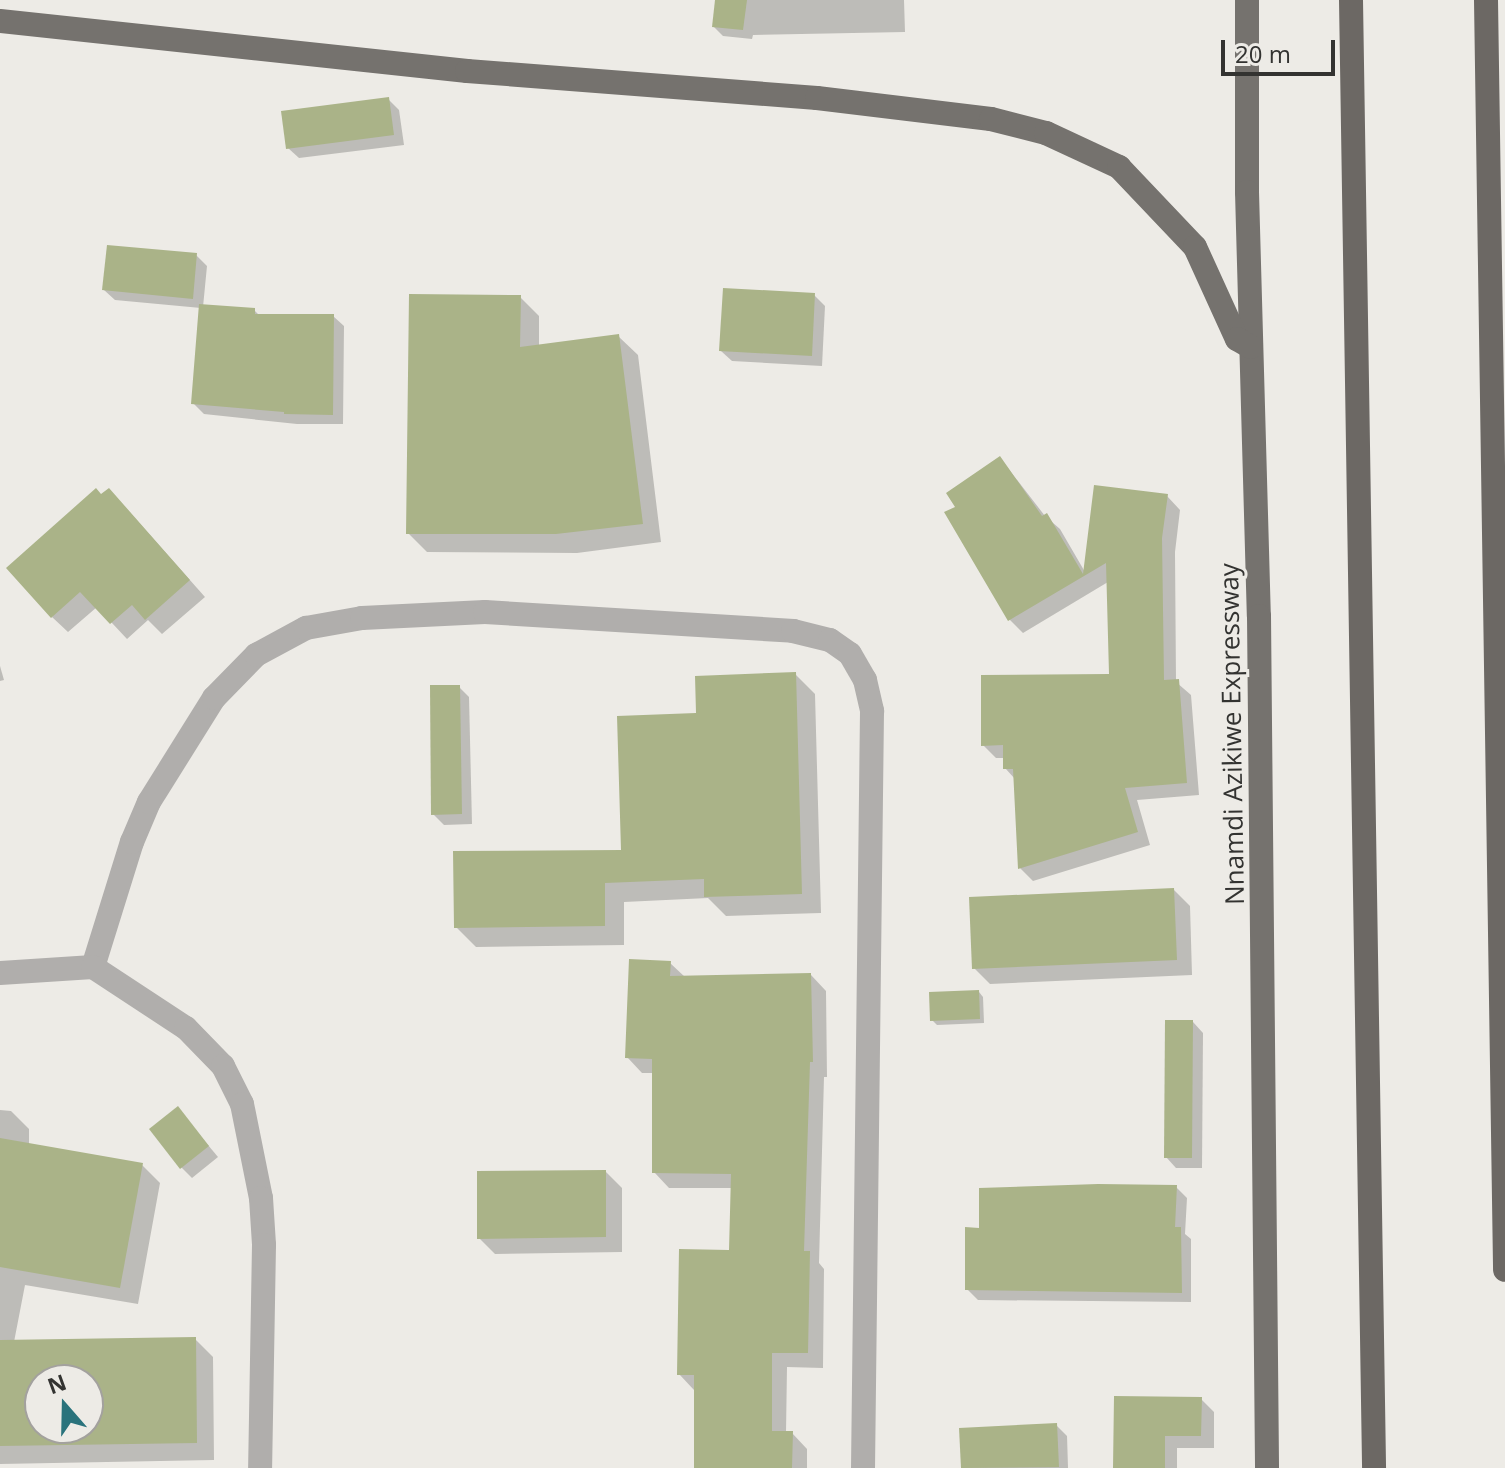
<!DOCTYPE html>
<html>
<head>
<meta charset="utf-8">
<style>
	body { margin:0 }
	#map { position:relative; width:1505px; height:1468px; overflow:hidden; background:#edebe6; font-family:"Open Sans",sans-serif }
	div>[style] { position:absolute }
	.shadow>* { inset:0; background:#0003 }
	.building>* { inset:0; background:#aab388 }
	.minor>* { height:24px; margin:-12px; padding:0 12px; transform-origin:12px; border-radius:12px; background:#b0aeac }
	.trunk>* { height:24px; margin:-12px; padding:0 12px; transform-origin:12px; border-radius:12px; background:#75726e }
	.motorway>* { height:24px; margin:-12px; padding:0 12px; transform-origin:12px; border-radius:12px; background:#6c6864 }
	span { translate:-50% -50%; white-space:nowrap; text-align:center; line-height:1.15; -webkit-text-stroke:6px #edebe6; paint-order:stroke }
	.street-label { font-size:26px; color:#333331 }
	.north { position:absolute; left:24px; top:1364px; width:80px; height:80px; box-sizing:border-box; background:#edebe6; border:2px solid #a3a19e; border-radius:50%; rotate:340deg; font-size:22px; font-weight:700; line-height:32px; text-align:center; color:#333331 }
	.north::after { content:''; display:block; margin:auto; width:28px; height:36px; background:#2a737c; clip-path:polygon(50% 0,100% 100%,50% 72%,0 100%) }
	.scale { position:absolute; left:1221px; top:40px; width:114px; height:36px; box-sizing:border-box; border:4px solid #333331; border-top:0; padding-left:10px; font-size:24px; line-height:28px; white-space:nowrap; color:#333331; -webkit-text-stroke:6px #edebe6; paint-order:stroke }
</style>
</head>
<body>
<div id="map">
	<div class="shadow">
		<i style="clip-path:polygon(717px 0,904px 0,905px 32px,753px 35px,752px 39px,723px 36px,714px 27px)"></i>
		<i style="clip-path:polygon(388px 99px,399px 110px,404px 145px,299px 158px,288px 148px)"></i>
		<i style="clip-path:polygon(196px 255px,207px 266px,203px 307px,254px 310px,260px 316px,333px 316px,344px 326px,343px 424px,297px 424px,204px 414px,194px 404px,201px 308px,115px 300px,104px 290px)"></i>
		<i style="clip-path:polygon(814px 295px,825px 306px,822px 366px,732px 361px,721px 351px)"></i>
		<i style="clip-path:polygon(520px 297px,539px 316px,539px 347px,618px 336px,638px 355px,661px 542px,577px 553px,427px 552px,408px 533px)"></i>
		<i style="clip-path:polygon(1000px 458px,1045px 516px,1060px 529px,1085px 572px,1167px 496px,1180px 510px,1175px 552px,1176px 682px,1191px 695px,1199px 795px,1137px 800px,1150px 845px,1033px 881px,1020px 868px,1015px 779px,1005px 768px,1005px 758px,996px 758px,983px 745px,1111px 676px,1108px 582px,1023px 633px,1010px 620px,958px 507px)"></i>
		<i style="clip-path:polygon(125px 507px,205px 597px,162px 634px,148px 620px,127px 639px,97px 607px,68px 632px,52px 617px)"></i>
		<i style="clip-path:polygon(0 666px,4px 680px,0 681px)"></i>
		<i style="clip-path:polygon(795px 674px,815px 694px,821px 913px,726px 916px,708px 898px,624px 902px,624px 945px,476px 947px,456px 927px,623px 852px,698px 715px)"></i>
		<i style="clip-path:polygon(459px 687px,469px 697px,472px 824px,444px 825px,433px 814px)"></i>
		<i style="clip-path:polygon(1174px 890px,1190px 906px,1192px 975px,990px 984px,974px 968px)"></i>
		<i style="clip-path:polygon(670px 963px,685px 977px,811px 975px,826px 991px,827px 1077px,824px 1077px,819px 1263px,824px 1269px,823px 1368px,787px 1367px,786px 1433px,792px 1433px,807px 1449px,807px 1468px,696px 1468px,694px 1390px,679px 1374px,731px 1252px,733px 1188px,669px 1188px,654px 1172px,654px 1073px,642px 1073px,627px 1057px)"></i>
		<i style="clip-path:polygon(979px 992px,983px 997px,984px 1023px,937px 1025px,932px 1020px)"></i>
		<i style="clip-path:polygon(1193px 1022px,1203px 1033px,1202px 1168px,1176px 1168px,1166px 1157px)"></i>
		<i style="clip-path:polygon(178px 1109px,218px 1157px,192px 1178px,181px 1167px)"></i>
		<i style="clip-path:polygon(evenodd,0 1110px,11px 1111px,29px 1129px,29px 1145px,142px 1165px,160px 1183px,138px 1304px,25px 1285px,14px 1342px,195px 1339px,213px 1357px,214px 1460px,0 1464px,0 1110px,40px 1380px,88px 1380px,88px 1428px,40px 1428px,40px 1380px)"></i>
		<i style="clip-path:polygon(606px 1172px,622px 1188px,622px 1252px,495px 1254px,479px 1238px)"></i>
		<i style="clip-path:polygon(1176px 1187px,1187px 1198px,1185px 1234px,1191px 1239px,1191px 1302px,978px 1300px,967px 1289px,981px 1230px)"></i>
		<i style="clip-path:polygon(1201px 1399px,1214px 1412px,1214px 1448px,1177px 1448px,1177px 1468px,1115px 1468px)"></i>
		<i style="clip-path:polygon(1056px 1425px,1067px 1436px,1068px 1468px,963px 1468px,961px 1429px)"></i>
	</div>
	<div class="building">
		<i style="clip-path:polygon(715px 0,747px 0,743px 30px,712px 27px)"></i>
		<i style="clip-path:polygon(389px 97px,394px 135px,286px 149px,281px 111px)"></i>
		<i style="clip-path:polygon(107px 245px,197px 253px,193px 299px,102px 290px)"></i>
		<i style="clip-path:polygon(723px 288px,815px 293px,812px 356px,719px 351px)"></i>
		<i style="clip-path:polygon(409px 294px,521px 295px,520px 347px,619px 334px,643px 524px,556px 534px,406px 534px)"></i>
		<i style="clip-path:polygon(199px 304px,255px 308px,255px 314px,334px 314px,333px 415px,284px 414px,284px 412px,191px 404px)"></i>
		<i style="clip-path:polygon(1000px 456px,1042px 516px,1047px 513px,1083px 574px,1094px 485px,1168px 494px,1162px 538px,1164px 680px,1179px 679px,1187px 783px,1125px 788px,1138px 832px,1018px 869px,1013px 769px,1003px 769px,1003px 745px,981px 746px,981px 675px,1109px 674px,1106px 563px,1008px 621px,944px 512px,955px 507px,946px 493px)"></i>
		<i style="clip-path:polygon(96px 488px,101px 494px,109px 488px,190px 580px,145px 620px,132px 605px,110px 624px,80px 592px,51px 618px,6px 568px)"></i>
		<i style="clip-path:polygon(796px 672px,802px 894px,704px 897px,704px 879px,605px 883px,605px 926px,454px 928px,453px 851px,621px 850px,617px 716px,696px 713px,695px 676px)"></i>
		<i style="clip-path:polygon(430px 685px,460px 685px,462px 814px,431px 815px)"></i>
		<i style="clip-path:polygon(1174px 888px,1177px 960px,972px 969px,969px 897px)"></i>
		<i style="clip-path:polygon(629px 959px,671px 961px,670px 976px,811px 973px,813px 1062px,810px 1062px,804px 1251px,810px 1251px,808px 1353px,772px 1353px,772px 1431px,793px 1431px,792px 1468px,694px 1468px,694px 1375px,677px 1375px,679px 1249px,729px 1250px,731px 1174px,652px 1173px,652px 1059px,625px 1058px)"></i>
		<i style="clip-path:polygon(979px 990px,980px 1019px,930px 1021px,929px 992px)"></i>
		<i style="clip-path:polygon(1165px 1020px,1193px 1020px,1192px 1158px,1164px 1158px)"></i>
		<i style="clip-path:polygon(178px 1106px,209px 1146px,180px 1169px,149px 1129px)"></i>
		<i style="clip-path:polygon(0 1138px,143px 1163px,120px 1288px,0 1267px)"></i>
		<i style="clip-path:polygon(606px 1170px,606px 1237px,477px 1239px,477px 1171px)"></i>
		<i style="clip-path:polygon(1098px 1184px,1177px 1185px,1175px 1227px,1181px 1227px,1182px 1293px,965px 1290px,965px 1227px,979px 1228px,979px 1188px)"></i>
		<i style="clip-path:polygon(evenodd,196px 1337px,197px 1443px,0 1446px,0 1340px,196px 1337px,40px 1380px,88px 1380px,88px 1428px,40px 1428px,40px 1380px)"></i>
		<i style="clip-path:polygon(1114px 1396px,1202px 1397px,1201px 1436px,1165px 1436px,1165px 1468px,1113px 1468px)"></i>
		<i style="clip-path:polygon(1057px 1423px,1059px 1467px,961px 1468px,959px 1428px)"></i>
	</div>
	<div class="minor">
		<i style="left:93px;top:967px;width:131px;rotate:-72.7deg"></i>
		<i style="left:132px;top:842px;width:43px;rotate:-67deg"></i>
		<i style="left:149px;top:802px;width:123px;rotate:-58deg"></i>
		<i style="left:214px;top:698px;width:60px;rotate:-45.7deg"></i>
		<i style="left:256px;top:655px;width:57px;rotate:-28.4deg"></i>
		<i style="left:306px;top:628px;width:57px;rotate:-10.1deg"></i>
		<i style="left:362px;top:618px;width:123px;rotate:-2.8deg"></i>
		<i style="left:485px;top:612px;width:309px;rotate:3.5deg"></i>
		<i style="left:793px;top:631px;width:38px;rotate:14deg"></i>
		<i style="left:830px;top:640px;width:24px;rotate:35deg"></i>
		<i style="left:850px;top:654px;width:30px;rotate:60deg"></i>
		<i style="left:865px;top:680px;width:32px;rotate:77deg"></i>
		<i style="left:872px;top:711px;width:757px;rotate:90.68deg"></i>
		<i style="left:0;top:973px;width:93px;rotate:-3.7deg"></i>
		<i style="left:93px;top:967px;width:111px;rotate:33.3deg"></i>
		<i style="left:186px;top:1028px;width:53px;rotate:45.8deg"></i>
		<i style="left:223px;top:1066px;width:42px;rotate:63.4deg"></i>
		<i style="left:242px;top:1104px;width:96px;rotate:78.6deg"></i>
		<i style="left:261px;top:1198px;width:47px;rotate:86.3deg"></i>
		<i style="left:264px;top:1245px;width:223px;rotate:91deg"></i>
	</div>
	<div class="trunk">
		<i style="left:1247px;top:0;width:192px;rotate:90deg"></i>
		<i style="left:1247px;top:192px;width:424px;rotate:88.4deg"></i>
		<i style="left:1259px;top:616px;width:852px;rotate:89.46deg"></i>
		<i style="left:0;top:21px;width:470px;rotate:6.1deg"></i>
		<i style="left:467px;top:71px;width:351px;rotate:4.4deg"></i>
		<i style="left:817px;top:98px;width:175px;rotate:6.9deg"></i>
		<i style="left:991px;top:119px;width:57px;rotate:14.3deg"></i>
		<i style="left:1046px;top:133px;width:81px;rotate:25deg"></i>
		<i style="left:1119px;top:167px;width:110px;rotate:46.5deg"></i>
		<i style="left:1195px;top:247px;width:101px;rotate:65.5deg"></i>
		<i style="left:1237px;top:339px;width:16px;rotate:30deg"></i>
	</div>
	<div class="motorway">
		<i style="left:1351px;top:0;width:1468px;rotate:89.1deg"></i>
		<i style="left:1486px;top:0;width:1270px;rotate:89.14deg"></i>
	</div>
	<div class="street-label">
		<span style="left:1232px;top:734px;rotate:-91deg">Nnamdi Azikiwe Expressway</span>
	</div>
	<div class="north">N</div>
	<div class="scale">20 m</div>
</div>
</body>
</html>
